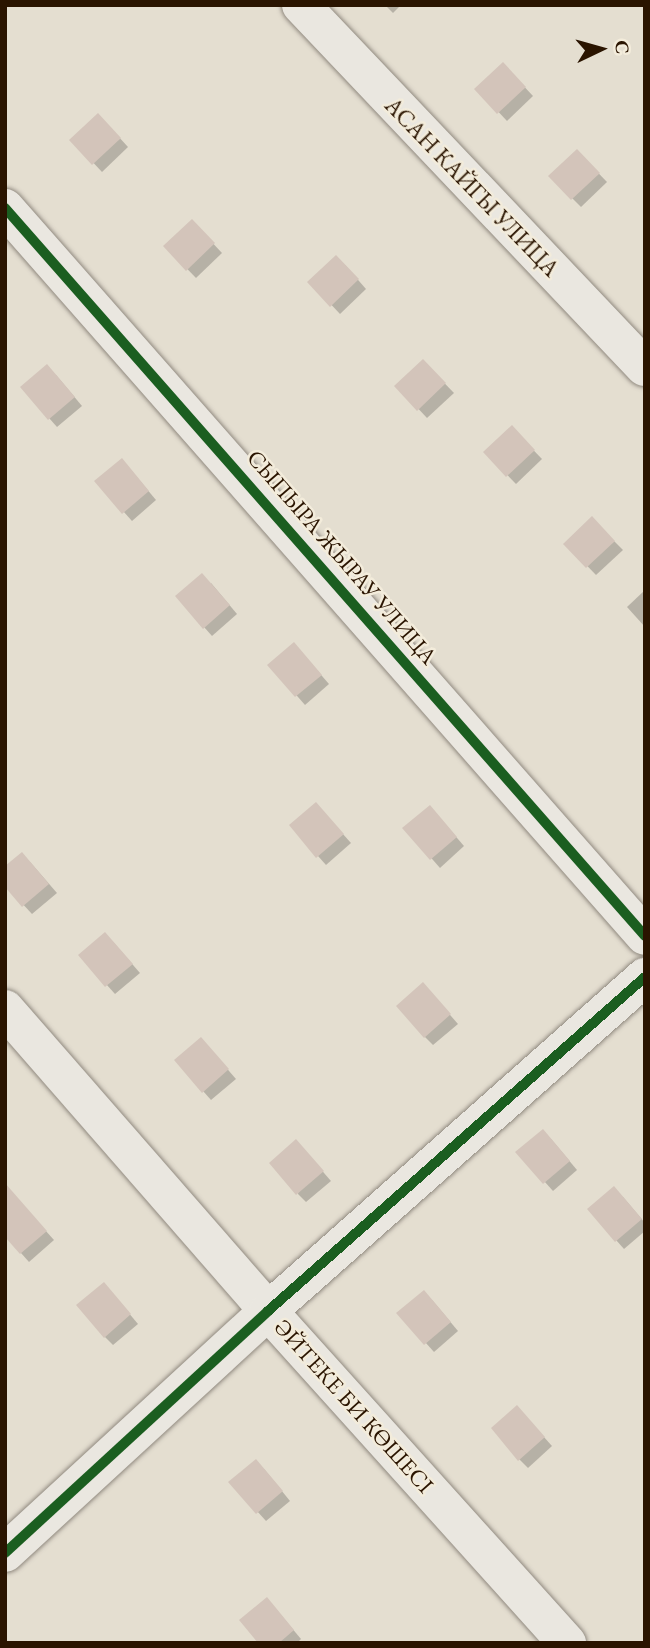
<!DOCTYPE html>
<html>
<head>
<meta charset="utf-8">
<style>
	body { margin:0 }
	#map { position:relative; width:650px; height:1648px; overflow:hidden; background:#e4ded0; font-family:"EB Garamond",serif }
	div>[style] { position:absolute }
	.shadow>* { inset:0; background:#0003 }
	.building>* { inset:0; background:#d3c4ba }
	.roads { filter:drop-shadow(0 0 2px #918a80) drop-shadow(0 0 2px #918a80) }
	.street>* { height:38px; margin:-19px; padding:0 19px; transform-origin:19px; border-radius:19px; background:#eae7e0 }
	.cycleway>* { height:10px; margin:-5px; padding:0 5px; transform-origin:5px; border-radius:5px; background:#1b5e20 }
	span { translate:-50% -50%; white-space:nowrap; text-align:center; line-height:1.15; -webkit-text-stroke:5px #f3ecdb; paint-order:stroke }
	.street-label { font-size:23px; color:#2a1400 }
	.frame { position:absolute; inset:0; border:7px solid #2a1400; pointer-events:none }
	.north { position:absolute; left:566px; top:14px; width:70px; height:70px; -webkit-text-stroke:5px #f3ecdb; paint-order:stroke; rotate:85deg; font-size:19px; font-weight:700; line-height:28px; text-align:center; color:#2a1400 }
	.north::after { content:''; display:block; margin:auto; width:24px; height:32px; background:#2a1400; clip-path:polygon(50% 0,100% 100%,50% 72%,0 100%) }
</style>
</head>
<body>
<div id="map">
	<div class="shadow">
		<i style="clip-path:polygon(385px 5px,401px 5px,393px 13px)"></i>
		<i style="clip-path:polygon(503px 64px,533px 96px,507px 121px,477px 89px)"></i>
		<i style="clip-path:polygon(107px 124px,128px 147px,102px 172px,72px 140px)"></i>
		<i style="clip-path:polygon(577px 151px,607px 182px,581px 207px,550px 176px)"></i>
		<i style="clip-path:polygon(192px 221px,222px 253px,196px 278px,165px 246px)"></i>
		<i style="clip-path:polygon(345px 265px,366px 289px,340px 314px,310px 282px)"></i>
		<i style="clip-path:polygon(423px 361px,454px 393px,427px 418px,397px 386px)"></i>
		<i style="clip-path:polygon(56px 375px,82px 406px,57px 427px,49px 418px)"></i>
		<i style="clip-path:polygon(512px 428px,542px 459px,516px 484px,485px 452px)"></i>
		<i style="clip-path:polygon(130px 469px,156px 500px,132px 521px,97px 482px)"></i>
		<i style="clip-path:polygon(592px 519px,623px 550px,596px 575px,566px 544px)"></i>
		<i style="clip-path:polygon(211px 583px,237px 614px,212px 636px,204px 627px)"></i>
		<i style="clip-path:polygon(645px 590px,645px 627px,627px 607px)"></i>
		<i style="clip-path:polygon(302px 653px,329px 684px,305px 705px,270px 665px)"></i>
		<i style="clip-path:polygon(324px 813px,351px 843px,326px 865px,318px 856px)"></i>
		<i style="clip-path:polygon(438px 816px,464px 846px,440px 868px,405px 828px)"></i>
		<i style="clip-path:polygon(30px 862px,57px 893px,32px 914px,5px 885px)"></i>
		<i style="clip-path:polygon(113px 942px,140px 973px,115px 994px,80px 955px)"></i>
		<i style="clip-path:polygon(431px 993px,458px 1024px,433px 1045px,425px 1037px)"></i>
		<i style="clip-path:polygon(209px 1048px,236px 1079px,211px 1100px,203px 1091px)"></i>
		<i style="clip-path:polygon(551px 1139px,577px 1170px,553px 1191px,518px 1152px)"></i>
		<i style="clip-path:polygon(304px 1150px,331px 1181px,306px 1202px,298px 1194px)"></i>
		<i style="clip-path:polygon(623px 1197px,645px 1223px,645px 1231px,624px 1249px,616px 1240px)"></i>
		<i style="clip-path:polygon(27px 1210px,54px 1240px,29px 1262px,5px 1235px)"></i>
		<i style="clip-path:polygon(112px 1293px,138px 1324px,113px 1345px,105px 1337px)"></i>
		<i style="clip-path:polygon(432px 1300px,458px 1331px,434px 1352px,399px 1313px)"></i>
		<i style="clip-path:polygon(525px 1416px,552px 1446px,528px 1468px,519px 1459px)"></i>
		<i style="clip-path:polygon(264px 1469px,290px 1501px,266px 1521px,231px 1482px)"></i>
		<i style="clip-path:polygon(275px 1608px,301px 1639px,297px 1643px,261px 1643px)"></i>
	</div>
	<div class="building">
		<i style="clip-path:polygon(503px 62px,526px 87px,497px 114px,474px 89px)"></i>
		<i style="clip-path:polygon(98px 113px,121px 138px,92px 165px,69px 140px)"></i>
		<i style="clip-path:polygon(577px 149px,600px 173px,571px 200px,548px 176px)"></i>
		<i style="clip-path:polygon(192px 219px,215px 243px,186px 271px,163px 246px)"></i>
		<i style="clip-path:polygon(336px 255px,359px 279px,330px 307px,307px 282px)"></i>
		<i style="clip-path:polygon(423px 359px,446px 383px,417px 411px,394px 386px)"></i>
		<i style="clip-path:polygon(47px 364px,75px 397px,48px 420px,20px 387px)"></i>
		<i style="clip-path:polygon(512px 425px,535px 450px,506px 477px,483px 452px)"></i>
		<i style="clip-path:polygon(122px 458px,149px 491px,122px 514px,94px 481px)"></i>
		<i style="clip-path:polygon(592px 516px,615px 541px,586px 568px,563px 544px)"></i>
		<i style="clip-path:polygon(202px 573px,230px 605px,203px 629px,175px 596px)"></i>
		<i style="clip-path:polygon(294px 642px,322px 675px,295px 697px,267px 665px)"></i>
		<i style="clip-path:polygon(316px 802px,344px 834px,316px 858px,289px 825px)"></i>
		<i style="clip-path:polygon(430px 805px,457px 837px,430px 860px,402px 828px)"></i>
		<i style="clip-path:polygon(22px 852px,49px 884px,22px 907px,5px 887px,5px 866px)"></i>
		<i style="clip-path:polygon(105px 932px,133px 964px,105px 987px,78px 955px)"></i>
		<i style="clip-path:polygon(423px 982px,451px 1014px,424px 1038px,396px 1006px)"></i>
		<i style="clip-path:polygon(201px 1037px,229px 1069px,202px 1093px,174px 1060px)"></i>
		<i style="clip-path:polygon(543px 1129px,570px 1161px,543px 1184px,515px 1152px)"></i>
		<i style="clip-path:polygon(296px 1139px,324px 1171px,296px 1195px,269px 1163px)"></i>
		<i style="clip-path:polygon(5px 1183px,47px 1231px,20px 1254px,5px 1237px)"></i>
		<i style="clip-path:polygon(614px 1186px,642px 1219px,615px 1242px,587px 1209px)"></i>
		<i style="clip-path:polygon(104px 1282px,131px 1314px,104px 1338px,76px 1305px)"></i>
		<i style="clip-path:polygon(424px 1290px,451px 1322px,424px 1345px,396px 1313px)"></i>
		<i style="clip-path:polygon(517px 1405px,545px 1437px,518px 1461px,491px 1428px)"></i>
		<i style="clip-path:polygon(256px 1459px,283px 1491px,256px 1514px,228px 1482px)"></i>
		<i style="clip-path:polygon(267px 1597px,294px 1630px,279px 1643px,258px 1643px,239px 1620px)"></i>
	</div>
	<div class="roads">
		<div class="street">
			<i style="left:301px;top:5px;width:499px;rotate:46.5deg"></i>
			<i style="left:5px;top:208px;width:969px;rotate:48.68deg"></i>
			<i style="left:5px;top:1009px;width:400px;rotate:48.9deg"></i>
			<i style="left:268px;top:1311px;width:447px;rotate:48deg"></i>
			<i style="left:5px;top:1553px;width:357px;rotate:-42.6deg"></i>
			<i style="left:268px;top:1311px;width:504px;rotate:-41.54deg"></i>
		</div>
	</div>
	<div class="cycleway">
		<i style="left:5px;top:208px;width:969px;rotate:48.68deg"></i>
		<i style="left:5px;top:1553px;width:357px;rotate:-42.6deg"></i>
		<i style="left:268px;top:1311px;width:504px;rotate:-41.54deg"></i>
	</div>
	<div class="street-label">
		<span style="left:472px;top:187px;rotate:46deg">АСАН КАЙГЫ УЛИЦА</span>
		<span style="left:342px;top:557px;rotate:49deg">СЫПЫРА ЖЫРАУ УЛИЦА</span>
		<span style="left:354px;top:1406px;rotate:48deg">ӘЙТЕКЕ БИ КӨШЕСІ</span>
	</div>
	<div class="frame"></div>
	<div class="north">С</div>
</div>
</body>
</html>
